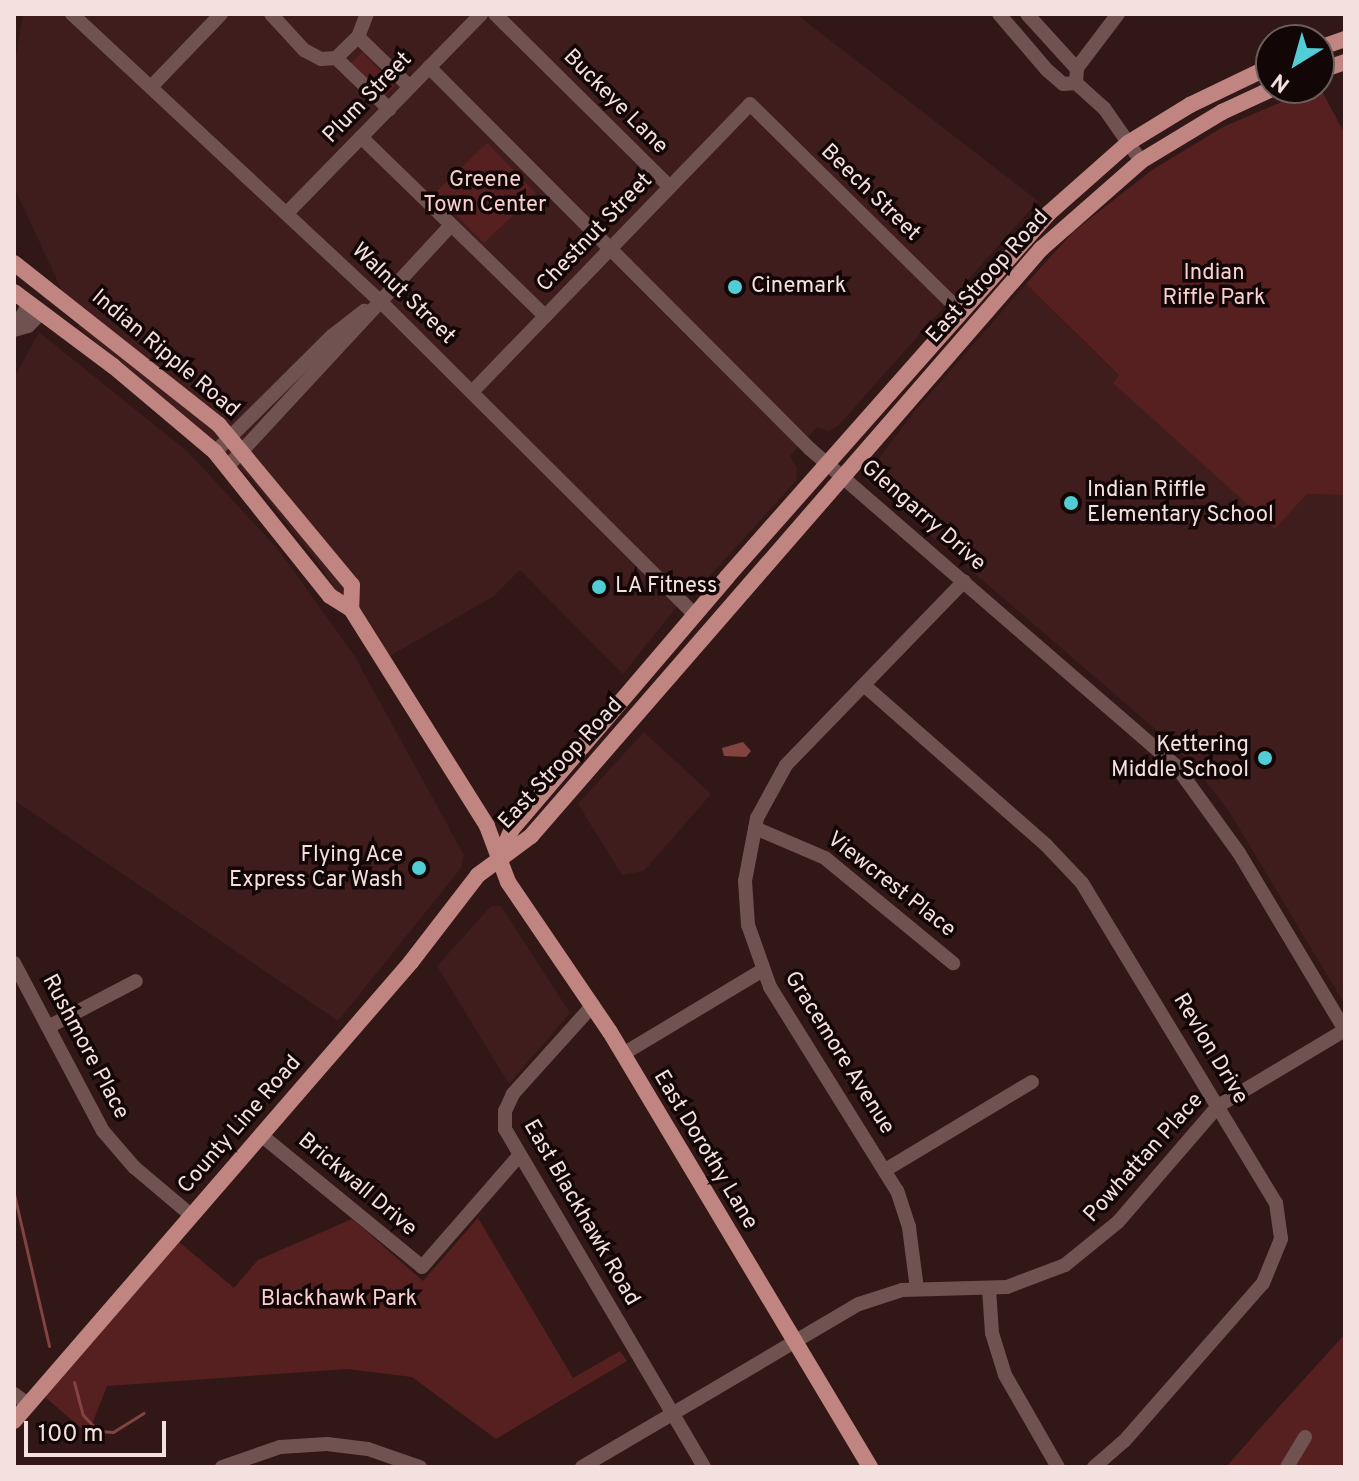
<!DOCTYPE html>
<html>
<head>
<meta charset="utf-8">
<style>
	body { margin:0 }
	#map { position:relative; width:1359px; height:1481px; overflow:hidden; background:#321717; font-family:Overpass,sans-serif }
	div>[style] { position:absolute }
	.built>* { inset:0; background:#3f1d1c }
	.green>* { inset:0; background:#572020 }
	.water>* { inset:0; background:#824341 }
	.stream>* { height:3px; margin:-1.5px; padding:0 1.5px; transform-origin:1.5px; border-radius:1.5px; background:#824341 }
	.minor>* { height:14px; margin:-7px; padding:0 7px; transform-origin:7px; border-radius:7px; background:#705351 }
	.major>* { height:16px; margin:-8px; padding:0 8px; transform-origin:8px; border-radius:8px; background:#c08481 }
	.dots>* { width:22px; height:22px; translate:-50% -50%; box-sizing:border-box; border:4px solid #120706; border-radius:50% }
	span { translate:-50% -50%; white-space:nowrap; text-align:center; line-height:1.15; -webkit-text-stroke:7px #120706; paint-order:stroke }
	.street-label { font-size:22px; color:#f4e0df }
	.park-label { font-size:22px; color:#f9d0ce }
	.poi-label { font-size:22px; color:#f4e0df }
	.left { translate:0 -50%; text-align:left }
	.right { translate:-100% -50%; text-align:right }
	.frame { position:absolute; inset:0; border:16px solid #f4e0df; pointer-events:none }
	.north { position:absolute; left:1255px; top:24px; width:80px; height:80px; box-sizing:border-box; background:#120706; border:2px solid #6c5e5d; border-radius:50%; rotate:217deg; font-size:22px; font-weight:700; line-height:32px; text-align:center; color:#f4e0df }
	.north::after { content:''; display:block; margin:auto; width:28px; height:36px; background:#52ccd5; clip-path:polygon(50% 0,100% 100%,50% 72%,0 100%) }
	.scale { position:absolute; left:24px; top:1421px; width:142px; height:36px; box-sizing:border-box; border:4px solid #f4e0df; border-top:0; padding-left:10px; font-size:24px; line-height:28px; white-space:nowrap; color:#f4e0df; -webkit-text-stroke:6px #120706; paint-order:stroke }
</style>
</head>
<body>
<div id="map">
	<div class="built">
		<i style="clip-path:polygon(23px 14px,796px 14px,1038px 201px,838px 426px,828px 431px,817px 427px,790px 456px,797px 468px,796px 481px,694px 593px,686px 595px,623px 674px,520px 570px,494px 596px,383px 660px,315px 559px,250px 478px,79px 327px,14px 187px,14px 68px)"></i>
		<i style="clip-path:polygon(1026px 284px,1275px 529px,1307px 494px,1345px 495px,1345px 1005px,1230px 813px,1202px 776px,1168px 740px,864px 478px,915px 411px)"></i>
		<i style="clip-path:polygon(39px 332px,188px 452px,277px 548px,354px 655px,464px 855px,461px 868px,338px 1021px,14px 800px,14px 378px)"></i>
		<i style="clip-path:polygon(644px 732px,711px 794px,644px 871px,622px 875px,578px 804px)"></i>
		<i style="clip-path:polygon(491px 906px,501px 906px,570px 1013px,509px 1084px,437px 966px)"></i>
	</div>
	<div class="green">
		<i style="clip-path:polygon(362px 52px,395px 86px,384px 97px,350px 64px)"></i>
		<i style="clip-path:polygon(1319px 86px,1345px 134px,1345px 495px,1307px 494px,1275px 529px,1113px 383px,1119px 375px,1026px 284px,1073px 232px,1152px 170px,1223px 127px)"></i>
		<i style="clip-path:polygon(487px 143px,536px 193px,484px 243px,435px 193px)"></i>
		<i style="clip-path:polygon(478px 1218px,573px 1378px,620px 1351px,627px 1361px,496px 1439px,412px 1377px,347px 1369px,107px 1386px,88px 1434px,45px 1397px,179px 1242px,234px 1288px,258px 1260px,352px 1219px,423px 1281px)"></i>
		<i style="clip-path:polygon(1345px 1334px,1345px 1467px,1226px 1467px,1277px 1409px)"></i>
	</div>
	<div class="water">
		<i style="clip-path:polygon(743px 742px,751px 751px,746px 757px,724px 756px,722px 748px)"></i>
	</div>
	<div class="stream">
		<i style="left:14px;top:1194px;width:156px;rotate:77deg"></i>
		<i style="left:74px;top:1382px;width:34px;rotate:75deg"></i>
		<i style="left:83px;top:1415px;width:22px;rotate:47deg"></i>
		<i style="left:98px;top:1431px;width:15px;rotate:4deg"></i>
		<i style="left:113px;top:1432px;width:36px;rotate:-32deg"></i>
	</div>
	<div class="minor">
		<i style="left:72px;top:14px;width:418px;rotate:43deg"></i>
		<i style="left:378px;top:299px;width:448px;rotate:44.9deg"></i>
		<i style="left:271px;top:14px;width:49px;rotate:47.5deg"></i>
		<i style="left:304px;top:50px;width:19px;rotate:28deg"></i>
		<i style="left:321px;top:59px;width:15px;rotate:-4deg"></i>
		<i style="left:336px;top:58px;width:30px;rotate:-44deg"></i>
		<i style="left:358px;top:37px;width:25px;rotate:-69deg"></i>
		<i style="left:495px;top:14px;width:246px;rotate:44.7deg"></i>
		<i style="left:999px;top:14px;width:74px;rotate:49.4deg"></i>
		<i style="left:1047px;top:70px;width:21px;rotate:41deg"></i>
		<i style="left:1063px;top:84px;width:13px;rotate:-4deg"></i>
		<i style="left:1027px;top:14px;width:74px;rotate:47.7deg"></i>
		<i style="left:1077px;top:69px;width:14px;rotate:94deg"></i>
		<i style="left:358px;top:37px;width:72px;rotate:43.9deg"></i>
		<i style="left:336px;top:58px;width:74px;rotate:43.9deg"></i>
		<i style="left:429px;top:67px;width:540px;rotate:45.08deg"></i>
		<i style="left:810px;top:449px;width:484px;rotate:40.9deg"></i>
		<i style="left:1176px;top:766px;width:107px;rotate:54.1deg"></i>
		<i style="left:1239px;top:853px;width:206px;rotate:59.1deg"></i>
		<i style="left:1077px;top:68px;width:68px;rotate:-52.8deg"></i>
		<i style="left:1076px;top:83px;width:38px;rotate:42deg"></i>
		<i style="left:1104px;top:108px;width:65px;rotate:55.1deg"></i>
		<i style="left:151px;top:87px;width:101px;rotate:-46.2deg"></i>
		<i style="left:361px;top:137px;width:257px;rotate:44.2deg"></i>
		<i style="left:287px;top:213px;width:278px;rotate:-45.7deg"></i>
		<i style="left:14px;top:329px;width:29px;rotate:-59deg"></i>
		<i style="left:14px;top:330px;width:15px;rotate:-16deg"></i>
		<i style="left:28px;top:326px;width:18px;rotate:-45deg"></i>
		<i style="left:472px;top:392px;width:400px;rotate:-46deg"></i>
		<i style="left:750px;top:104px;width:296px;rotate:44.6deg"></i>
		<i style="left:215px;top:452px;width:165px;rotate:-44.8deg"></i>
		<i style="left:332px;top:336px;width:41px;rotate:-38deg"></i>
		<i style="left:228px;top:466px;width:328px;rotate:-47.2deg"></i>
		<i style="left:865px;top:686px;width:241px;rotate:41.3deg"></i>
		<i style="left:1046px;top:845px;width:52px;rotate:46.5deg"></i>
		<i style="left:1082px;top:883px;width:374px;rotate:58.8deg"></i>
		<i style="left:1276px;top:1203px;width:36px;rotate:82deg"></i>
		<i style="left:1281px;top:1239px;width:48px;rotate:112.2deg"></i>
		<i style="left:1263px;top:1283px;width:210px;rotate:131.3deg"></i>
		<i style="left:1124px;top:1441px;width:40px;rotate:139deg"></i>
		<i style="left:755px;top:828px;width:76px;rotate:23.2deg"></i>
		<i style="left:825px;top:858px;width:166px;rotate:39.4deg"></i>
		<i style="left:14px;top:963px;width:190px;rotate:62.1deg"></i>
		<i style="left:103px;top:1131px;width:48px;rotate:49.3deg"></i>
		<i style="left:134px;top:1167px;width:75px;rotate:40.1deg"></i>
		<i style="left:593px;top:1005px;width:120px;rotate:132deg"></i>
		<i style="left:513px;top:1094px;width:19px;rotate:115deg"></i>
		<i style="left:505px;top:1111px;width:18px;rotate:90deg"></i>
		<i style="left:505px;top:1129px;width:392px;rotate:59.5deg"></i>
		<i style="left:48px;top:1027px;width:99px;rotate:-27.6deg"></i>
		<i style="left:623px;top:1054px;width:163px;rotate:-31deg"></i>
		<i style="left:261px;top:1135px;width:208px;rotate:39.3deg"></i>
		<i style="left:422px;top:1267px;width:147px;rotate:-48.9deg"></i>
		<i style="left:887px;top:1169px;width:169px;rotate:-31deg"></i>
		<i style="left:917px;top:1289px;width:63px;rotate:-97.4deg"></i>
		<i style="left:909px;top:1227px;width:38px;rotate:-108deg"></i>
		<i style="left:897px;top:1191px;width:240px;rotate:-121.9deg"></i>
		<i style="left:770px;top:987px;width:66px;rotate:-109.5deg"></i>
		<i style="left:748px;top:925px;width:44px;rotate:-93.9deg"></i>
		<i style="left:745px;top:881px;width:64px;rotate:-79.2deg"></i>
		<i style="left:757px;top:818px;width:60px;rotate:-61.3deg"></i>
		<i style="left:786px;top:765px;width:256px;rotate:-45.9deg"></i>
		<i style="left:989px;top:1289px;width:44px;rotate:86.1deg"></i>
		<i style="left:992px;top:1333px;width:44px;rotate:72.8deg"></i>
		<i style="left:1005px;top:1375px;width:106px;rotate:60.1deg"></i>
		<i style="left:14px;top:1394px;width:17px;rotate:36deg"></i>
		<i style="left:222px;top:1467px;width:61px;rotate:-19deg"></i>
		<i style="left:280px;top:1447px;width:47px;rotate:-3.7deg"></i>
		<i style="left:327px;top:1444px;width:41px;rotate:7deg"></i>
		<i style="left:368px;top:1449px;width:55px;rotate:19.1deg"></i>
		<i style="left:582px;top:1467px;width:321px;rotate:-30.5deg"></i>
		<i style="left:859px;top:1304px;width:45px;rotate:-18deg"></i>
		<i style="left:902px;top:1290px;width:105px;rotate:-1.6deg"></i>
		<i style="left:1007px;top:1287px;width:62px;rotate:-20.8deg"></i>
		<i style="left:1065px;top:1265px;width:68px;rotate:-39.1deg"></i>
		<i style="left:1118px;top:1222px;width:153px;rotate:-49.2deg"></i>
		<i style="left:1218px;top:1106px;width:148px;rotate:-30.9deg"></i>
		<i style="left:1287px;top:1467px;width:35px;rotate:-59deg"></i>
	</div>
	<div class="major">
		<i style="left:1319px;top:48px;width:28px;rotate:-19deg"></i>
		<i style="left:1319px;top:71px;width:28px;rotate:-19deg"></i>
		<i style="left:14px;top:263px;width:261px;rotate:38.3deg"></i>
		<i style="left:219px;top:425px;width:208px;rotate:50.3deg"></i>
		<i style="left:352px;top:585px;width:24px;rotate:92deg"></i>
		<i style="left:14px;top:292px;width:124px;rotate:36.8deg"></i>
		<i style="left:113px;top:366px;width:133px;rotate:40.1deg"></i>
		<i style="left:215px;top:452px;width:184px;rotate:51.4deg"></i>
		<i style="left:330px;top:596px;width:25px;rotate:32deg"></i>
		<i style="left:351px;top:609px;width:256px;rotate:57.9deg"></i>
		<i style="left:487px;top:826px;width:60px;rotate:69.4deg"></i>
		<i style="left:508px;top:882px;width:181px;rotate:55.8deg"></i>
		<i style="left:610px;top:1032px;width:507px;rotate:59.13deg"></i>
		<i style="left:500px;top:857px;width:30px;rotate:-67deg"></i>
		<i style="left:512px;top:829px;width:331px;rotate:-49.5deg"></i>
		<i style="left:727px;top:577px;width:486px;rotate:-48.5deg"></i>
		<i style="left:1049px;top:213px;width:106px;rotate:-41.5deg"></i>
		<i style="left:1128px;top:143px;width:73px;rotate:-31.5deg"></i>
		<i style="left:1190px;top:105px;width:90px;rotate:-25.7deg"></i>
		<i style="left:14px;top:1421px;width:607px;rotate:-49.14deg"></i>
		<i style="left:411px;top:962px;width:110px;rotate:-52.4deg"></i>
		<i style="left:478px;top:875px;width:66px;rotate:-36.3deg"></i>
		<i style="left:531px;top:836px;width:778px;rotate:-49.02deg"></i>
		<i style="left:1041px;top:249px;width:133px;rotate:-41.3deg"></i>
		<i style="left:1141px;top:161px;width:95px;rotate:-31.2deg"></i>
		<i style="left:1222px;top:112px;width:57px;rotate:-24.8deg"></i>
	</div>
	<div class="dots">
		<i style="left:735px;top:287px;background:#52ccd5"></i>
		<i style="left:1071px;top:503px;background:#52ccd5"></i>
		<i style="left:599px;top:587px;background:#52ccd5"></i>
		<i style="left:1265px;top:758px;background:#52ccd5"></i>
		<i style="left:419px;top:868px;background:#52ccd5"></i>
	</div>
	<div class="street-label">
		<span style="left:368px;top:98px;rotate:-46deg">Plum Street</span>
		<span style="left:615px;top:102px;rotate:45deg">Buckeye Lane</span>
		<span style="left:870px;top:193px;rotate:44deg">Beech Street</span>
		<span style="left:595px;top:233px;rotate:-46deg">Chestnut Street</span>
		<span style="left:988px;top:277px;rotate:-48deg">East Stroop Road</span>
		<span style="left:403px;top:294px;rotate:44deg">Walnut Street</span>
		<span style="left:165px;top:354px;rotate:40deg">Indian Ripple Road</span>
		<span style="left:923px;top:516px;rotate:41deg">Glengarry Drive</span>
		<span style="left:561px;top:764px;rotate:-47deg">East Stroop Road</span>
		<span style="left:891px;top:885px;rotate:38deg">Viewcrest Place</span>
		<span style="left:85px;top:1047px;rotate:62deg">Rushmore Place</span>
		<span style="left:1210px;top:1049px;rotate:59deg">Revlon Drive</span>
		<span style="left:839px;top:1053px;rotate:58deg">Gracemore Avenue</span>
		<span style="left:240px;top:1125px;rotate:-49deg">County Line Road</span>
		<span style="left:705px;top:1150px;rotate:59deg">East Dorothy Lane</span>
		<span style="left:1144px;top:1158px;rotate:-48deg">Powhattan Place</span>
		<span style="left:357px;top:1185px;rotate:40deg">Brickwall Drive</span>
		<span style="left:581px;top:1213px;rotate:60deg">East Blackhawk Road</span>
	</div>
	<div class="park-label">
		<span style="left:485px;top:193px">Greene<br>Town Center</span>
		<span style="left:1214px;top:286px">Indian<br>Riffle Park</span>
		<span style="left:339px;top:1300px">Blackhawk Park</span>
	</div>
	<div class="poi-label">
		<span class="left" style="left:751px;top:287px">Cinemark</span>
		<span class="left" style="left:1087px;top:503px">Indian Riffle<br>Elementary School</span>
		<span class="left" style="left:615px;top:587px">LA Fitness</span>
		<span class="right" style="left:1249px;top:758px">Kettering<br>Middle School</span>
		<span class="right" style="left:403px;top:868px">Flying Ace<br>Express Car Wash</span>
	</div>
	<div class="frame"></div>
	<div class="north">N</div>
	<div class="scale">100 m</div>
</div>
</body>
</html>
